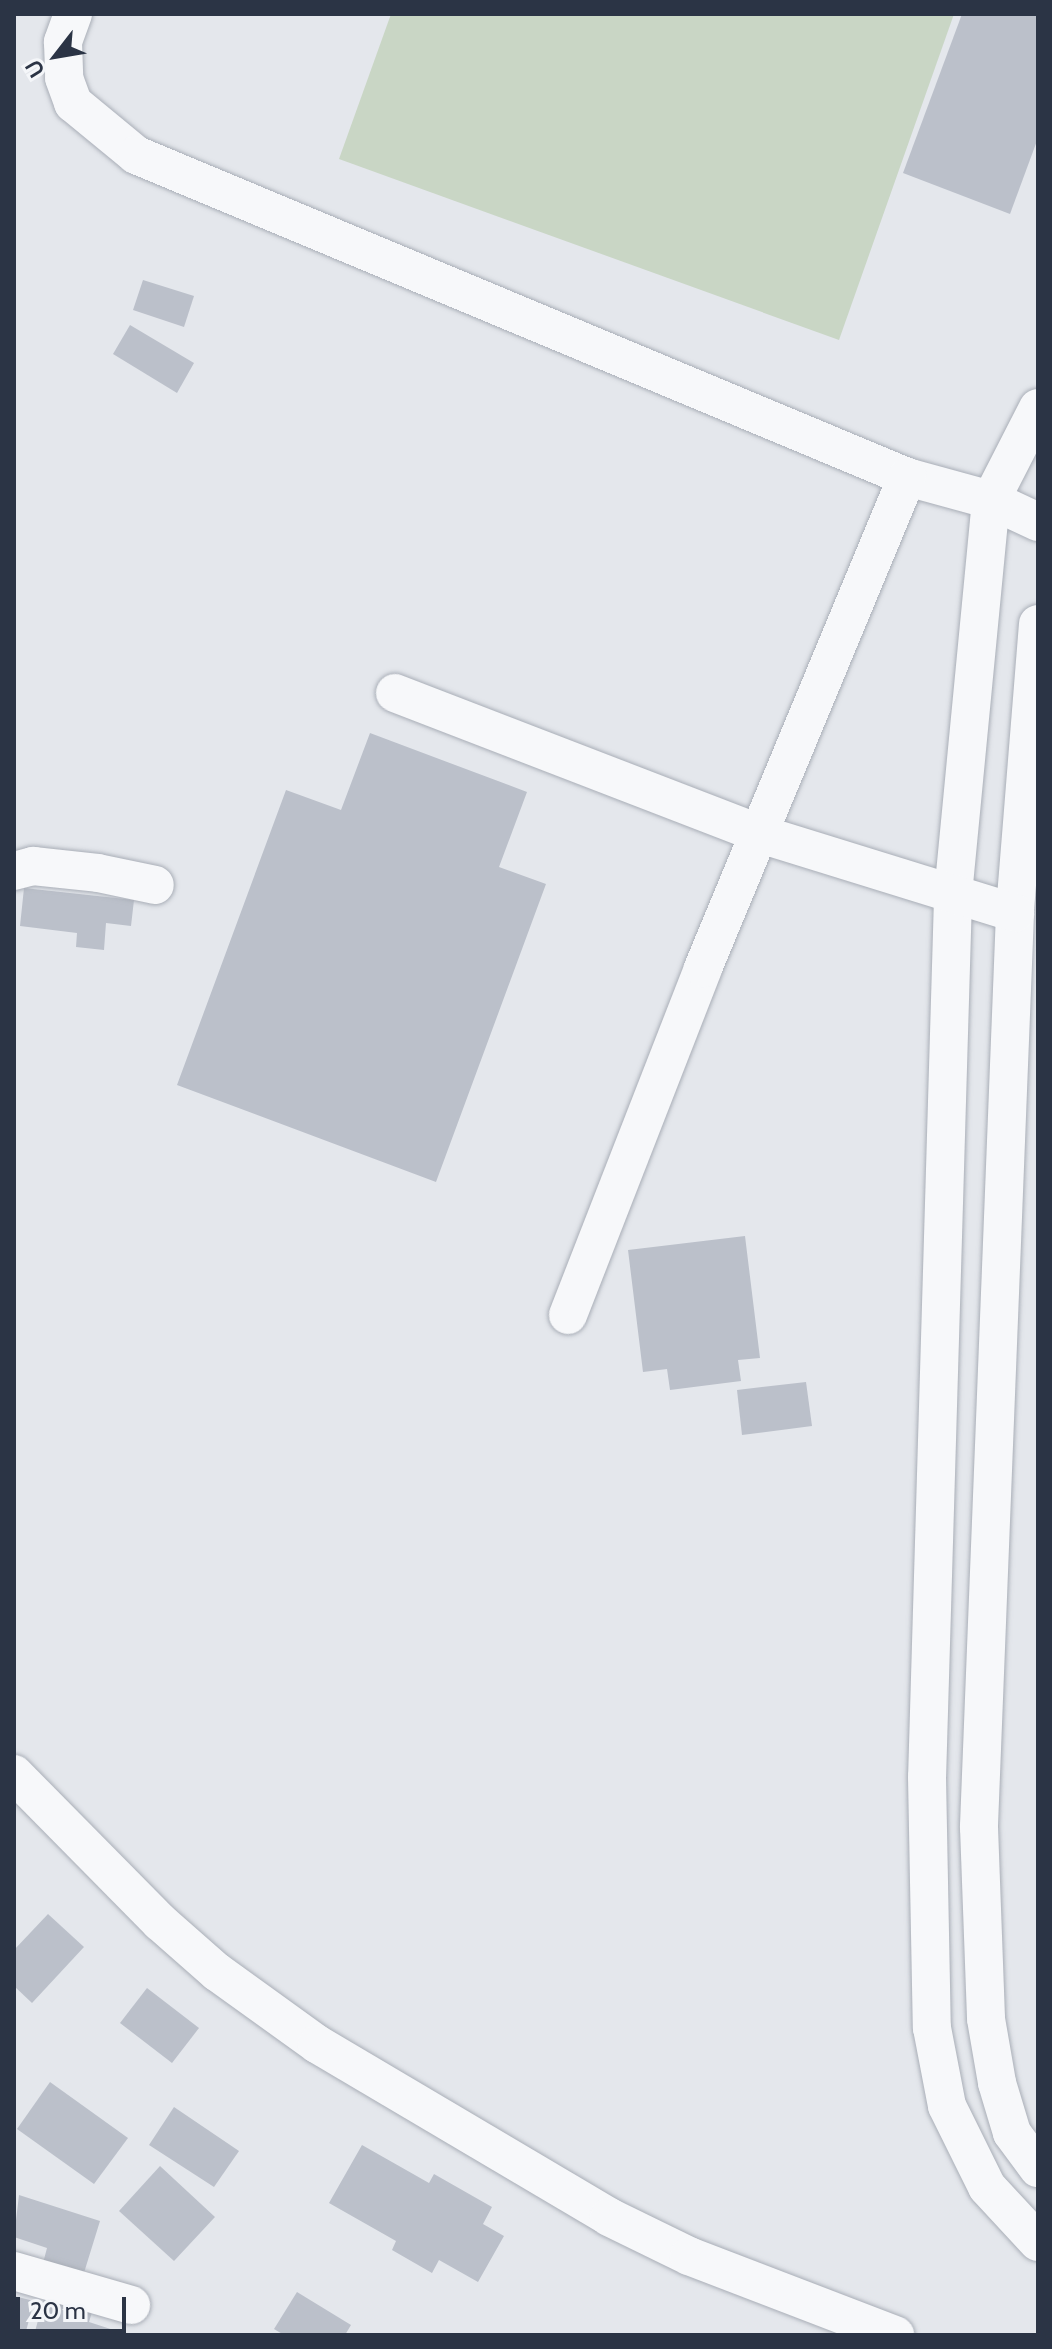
<!DOCTYPE html>
<html>
<head>
<meta charset="utf-8">
<style>
	body { margin:0 }
	#map { position:relative; width:1052px; height:2349px; overflow:hidden; background:#e4e7ec; font-family:Cabin,sans-serif }
	div>[style] { position:absolute }
	.green>* { inset:0; background:#c9d6c5 }
	.building>* { inset:0; background:#bbc0ca }
	.roads { filter:drop-shadow(0 0 2px #a9aeb7) drop-shadow(0 0 2px #a9aeb7) }
	.minor>* { height:38px; margin:-19px; padding:0 19px; transform-origin:19px; border-radius:19px; background:#f7f8fa }
	span { translate:-50% -50%; white-space:nowrap; text-align:center; line-height:1.15; -webkit-text-stroke:6px #f4f6f9; paint-order:stroke }
	.frame { position:absolute; inset:0; border:16px solid #2b3445; pointer-events:none }
	.north { position:absolute; left:16px; top:16px; width:80px; height:80px; -webkit-text-stroke:6px #f4f6f9; paint-order:stroke; rotate:239deg; font-size:22px; font-weight:700; line-height:32px; text-align:center; color:#2b3445 }
	.north::after { content:''; display:block; margin:auto; width:28px; height:36px; background:#2b3445; clip-path:polygon(50% 0,100% 100%,50% 72%,0 100%) }
	.scale { position:absolute; left:16px; top:2297px; width:110px; height:36px; box-sizing:border-box; border:4px solid #2b3445; border-top:0; padding-left:10px; font-size:24px; line-height:28px; white-space:nowrap; color:#2b3445; -webkit-text-stroke:6px #f4f6f9; paint-order:stroke }
</style>
</head>
<body>
<div id="map">
	<div class="green">
		<i style="clip-path:polygon(391px 14px,954px 14px,839px 340px,339px 159px)"></i>
	</div>
	<div class="building">
		<i style="clip-path:polygon(962px 14px,1038px 14px,1038px 138px,1010px 214px,903px 173px)"></i>
		<i style="clip-path:polygon(143px 280px,194px 296px,184px 327px,133px 310px)"></i>
		<i style="clip-path:polygon(130px 325px,194px 363px,177px 393px,113px 354px)"></i>
		<i style="clip-path:polygon(370px 733px,527px 792px,499px 867px,546px 884px,436px 1182px,177px 1085px,286px 790px,341px 810px)"></i>
		<i style="clip-path:polygon(24px 888px,134px 900px,131px 926px,106px 923px,104px 950px,76px 947px,77px 933px,20px 926px)"></i>
		<i style="clip-path:polygon(745px 1236px,760px 1358px,738px 1360px,741px 1381px,670px 1390px,667px 1369px,643px 1372px,628px 1250px)"></i>
		<i style="clip-path:polygon(806px 1382px,812px 1426px,742px 1435px,737px 1390px)"></i>
		<i style="clip-path:polygon(48px 1914px,84px 1947px,32px 2003px,14px 1986px,14px 1950px)"></i>
		<i style="clip-path:polygon(147px 1988px,199px 2028px,172px 2063px,120px 2023px)"></i>
		<i style="clip-path:polygon(50px 2082px,128px 2138px,94px 2184px,17px 2129px)"></i>
		<i style="clip-path:polygon(174px 2107px,239px 2151px,214px 2187px,149px 2145px)"></i>
		<i style="clip-path:polygon(362px 2145px,429px 2183px,434px 2174px,492px 2207px,483px 2224px,504px 2236px,478px 2282px,439px 2260px,432px 2273px,392px 2250px,396px 2241px,329px 2203px)"></i>
		<i style="clip-path:polygon(160px 2166px,215px 2217px,174px 2261px,119px 2211px)"></i>
		<i style="clip-path:polygon(19px 2195px,100px 2221px,83px 2276px,43px 2263px,47px 2248px,14px 2237px)"></i>
		<i style="clip-path:polygon(297px 2292px,351px 2325px,345px 2335px,284px 2335px,274px 2329px)"></i>
		<i style="clip-path:polygon(45px 2295px,93px 2309px,89px 2322px,129px 2335px,34px 2335px)"></i>
		<i style="clip-path:polygon(14px 2296px,34px 2301px,25px 2335px,14px 2335px)"></i>
	</div>
	<div class="roads">
		<div class="minor">
			<i style="left:73px;top:14px;width:30px;rotate:110deg"></i>
			<i style="left:63px;top:42px;width:36px;rotate:88deg"></i>
			<i style="left:64px;top:78px;width:27px;rotate:70deg"></i>
			<i style="left:73px;top:103px;width:82px;rotate:39.5deg"></i>
			<i style="left:136px;top:155px;width:836px;rotate:22.67deg"></i>
			<i style="left:907px;top:477px;width:87px;rotate:15.3deg"></i>
			<i style="left:991px;top:500px;width:52px;rotate:25.1deg"></i>
			<i style="left:1038px;top:408px;width:103px;rotate:117.1deg"></i>
			<i style="left:991px;top:500px;width:400px;rotate:95.5deg"></i>
			<i style="left:953px;top:898px;width:879px;rotate:91.69deg"></i>
			<i style="left:927px;top:1777px;width:251px;rotate:88.9deg"></i>
			<i style="left:932px;top:2028px;width:79px;rotate:79.1deg"></i>
			<i style="left:947px;top:2106px;width:90px;rotate:63.7deg"></i>
			<i style="left:987px;top:2187px;width:75px;rotate:47.2deg"></i>
			<i style="left:1038px;top:624px;width:290px;rotate:94.6deg"></i>
			<i style="left:1015px;top:913px;width:915px;rotate:92.26deg"></i>
			<i style="left:979px;top:1827px;width:192px;rotate:87.9deg"></i>
			<i style="left:986px;top:2019px;width:65px;rotate:80.2deg"></i>
			<i style="left:997px;top:2083px;width:52px;rotate:73.3deg"></i>
			<i style="left:1012px;top:2133px;width:44px;rotate:53.4deg"></i>
			<i style="left:395px;top:693px;width:391px;rotate:21.1deg"></i>
			<i style="left:760px;top:834px;width:267px;rotate:17.2deg"></i>
			<i style="left:14px;top:871px;width:20px;rotate:-15deg"></i>
			<i style="left:33px;top:866px;width:65px;rotate:6.1deg"></i>
			<i style="left:98px;top:873px;width:58px;rotate:11.9deg"></i>
			<i style="left:568px;top:1315px;width:372px;rotate:-68.7deg"></i>
			<i style="left:703px;top:968px;width:532px;rotate:-67.44deg"></i>
			<i style="left:14px;top:1774px;width:208px;rotate:45.4deg"></i>
			<i style="left:160px;top:1922px;width:76px;rotate:41.3deg"></i>
			<i style="left:217px;top:1972px;width:123px;rotate:35.8deg"></i>
			<i style="left:317px;top:2044px;width:339px;rotate:30.6deg"></i>
			<i style="left:609px;top:2217px;width:89px;rotate:26deg"></i>
			<i style="left:689px;top:2256px;width:221px;rotate:21deg"></i>
			<i style="left:14px;top:2271px;width:122px;rotate:16.2deg"></i>
		</div>
	</div>
	<div class="frame"></div>
	<div class="north">U</div>
	<div class="scale">20 m</div>
</div>
</body>
</html>
